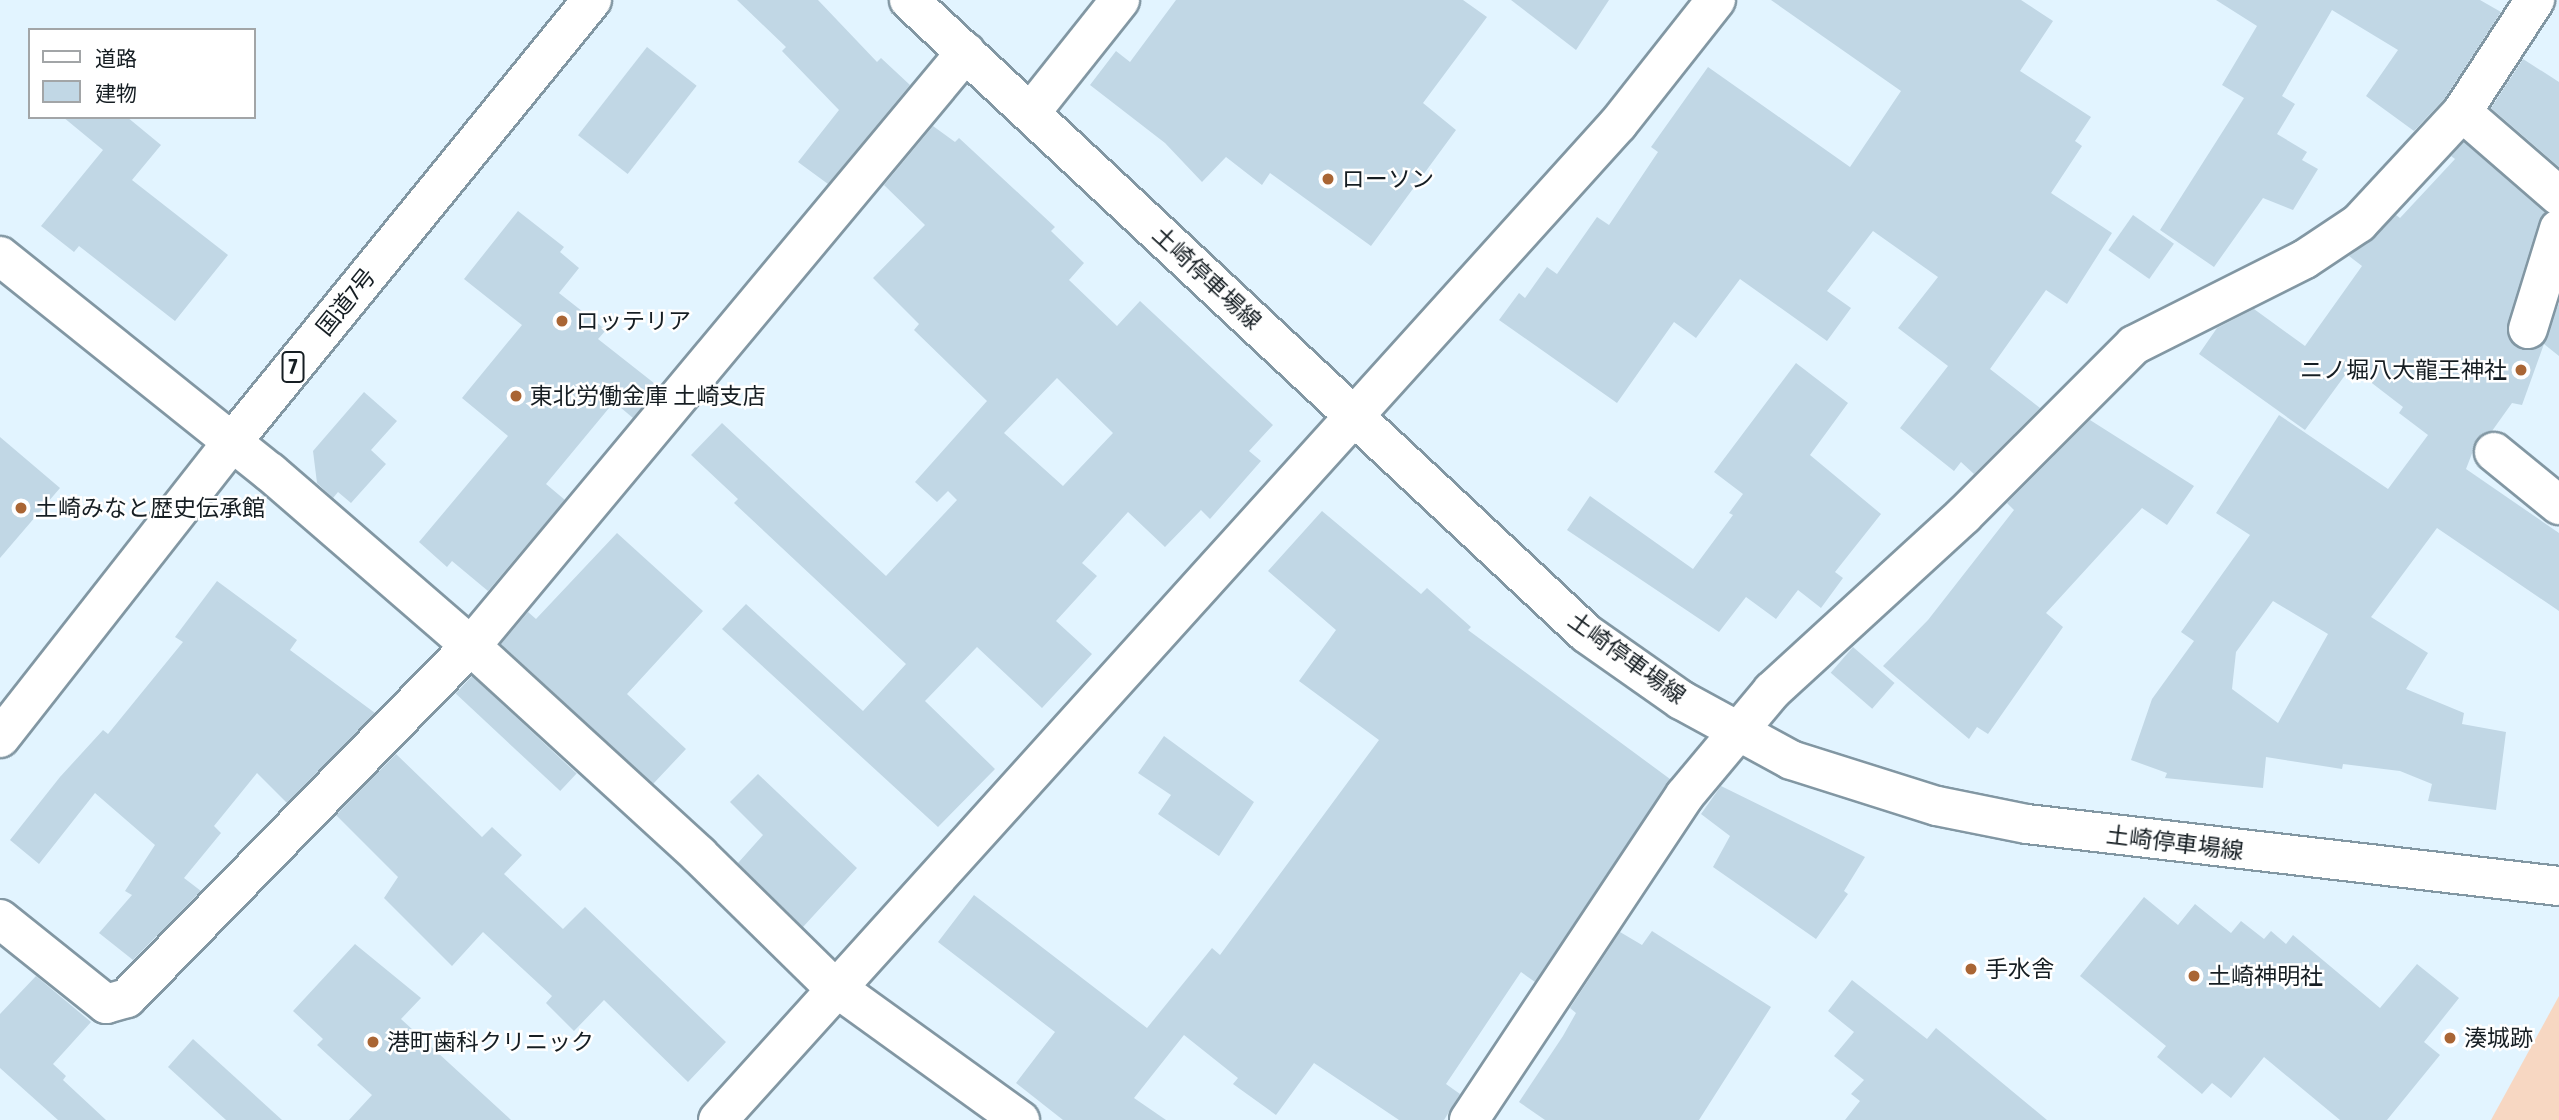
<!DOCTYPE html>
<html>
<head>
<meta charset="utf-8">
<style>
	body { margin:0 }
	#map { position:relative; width:2559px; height:1120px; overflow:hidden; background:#e2f4ff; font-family:"Fira Sans Condensed","Noto Sans JP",sans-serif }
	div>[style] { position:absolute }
	.green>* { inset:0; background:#f7d7c2 }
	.building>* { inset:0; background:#c1d7e5; transform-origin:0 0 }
	.roads { filter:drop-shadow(2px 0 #8297a3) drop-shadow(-2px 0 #8297a3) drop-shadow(0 2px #8297a3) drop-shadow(0 -2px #8297a3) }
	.minor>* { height:38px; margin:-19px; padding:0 19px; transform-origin:19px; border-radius:19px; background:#fff }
	.major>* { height:38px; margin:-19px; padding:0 19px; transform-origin:19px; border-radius:19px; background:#fff }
	.highway>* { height:38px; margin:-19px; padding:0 19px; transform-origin:19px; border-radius:19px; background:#fff }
	.dots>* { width:19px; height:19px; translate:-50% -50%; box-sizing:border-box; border:4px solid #fff; border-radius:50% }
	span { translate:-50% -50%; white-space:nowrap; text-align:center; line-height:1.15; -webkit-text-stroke:5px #fff; paint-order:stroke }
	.shield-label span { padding:2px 5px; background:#fff; border:2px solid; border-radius:5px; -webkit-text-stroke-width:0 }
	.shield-label { font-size:21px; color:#161e23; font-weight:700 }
	.poi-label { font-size:23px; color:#161e23 }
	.left { translate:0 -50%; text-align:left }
	.right { translate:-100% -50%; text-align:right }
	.street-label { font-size:23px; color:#161e23 }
	.legend { position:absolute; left:28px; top:28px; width:228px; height:91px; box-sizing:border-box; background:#fff; border:2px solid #a2a5a7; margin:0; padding:9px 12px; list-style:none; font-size:21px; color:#161e23 }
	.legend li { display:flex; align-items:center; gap:14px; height:35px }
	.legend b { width:35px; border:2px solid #a2a5a7 }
</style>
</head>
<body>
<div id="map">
	<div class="green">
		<div style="clip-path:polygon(2559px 996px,2559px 1120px,2491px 1120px)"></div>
	</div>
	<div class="building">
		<div style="clip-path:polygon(737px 0,818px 0,877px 62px,881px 58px,910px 85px,828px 184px,798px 162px,839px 110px,782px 51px,786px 47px)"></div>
		<div style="clip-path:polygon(1176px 0,1463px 0,1487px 17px,1423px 103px,1456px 130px,1371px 246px,1270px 173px,1262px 185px,1226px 157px,1202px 182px,1165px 143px,1090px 85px,1116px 51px,1130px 62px)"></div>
		<div style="clip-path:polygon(1511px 0,1609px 0,1576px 50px)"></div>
		<div style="clip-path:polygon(1771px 0,2021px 0,2053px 21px,2020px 71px,2091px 117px,2075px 141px,2082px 146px,2051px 193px,2112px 233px,2067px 304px,2046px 290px,1990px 369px,2040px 408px,1974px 474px,1961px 462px,1954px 471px,1900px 428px,1948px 366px,1898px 328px,1938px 277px,1873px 231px,1827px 291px,1851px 308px,1827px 341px,1740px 279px,1696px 338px,1674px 322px,1617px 403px,1499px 320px,1519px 293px,1525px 298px,1547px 267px,1557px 274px,1597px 217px,1609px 225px,1658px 152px,1651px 147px,1708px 67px,1850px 167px,1901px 91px)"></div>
		<div style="clip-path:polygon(2216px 0,2480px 0,2501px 12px,2445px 98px,2414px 131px,2366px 96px,2398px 50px,2332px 10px,2282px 96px,2295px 104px,2277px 134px,2307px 152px,2302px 160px,2318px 169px,2293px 210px,2263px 198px,2214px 267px,2160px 230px,2244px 98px,2222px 85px,2257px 26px)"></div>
		<div style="left:647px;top:47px;width:63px;height:112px;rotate:38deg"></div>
		<div style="clip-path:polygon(2523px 59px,2559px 82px,2559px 167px,2491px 108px)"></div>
		<div style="clip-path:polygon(63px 117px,127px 117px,161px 145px,132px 180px,228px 255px,175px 321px,79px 246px,74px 252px,41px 226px,103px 150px)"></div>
		<div style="clip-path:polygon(evenodd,933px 126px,955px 142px,959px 138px,1055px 227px,1051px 231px,1084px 263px,1069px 280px,1117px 326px,1140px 301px,1273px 425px,1249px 451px,1261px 461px,1210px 519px,1201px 510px,1165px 547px,1128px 512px,1082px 563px,1097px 576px,1056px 621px,1092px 654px,1042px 708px,977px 647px,925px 701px,995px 769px,938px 827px,722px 629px,746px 604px,863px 711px,906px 664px,734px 503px,738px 499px,691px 455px,722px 423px,886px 576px,957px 500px,948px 491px,937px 502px,915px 482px,987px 401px,914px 330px,919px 324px,873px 278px,925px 225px,884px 185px,933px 126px,1057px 378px,1113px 433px,1063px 486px,1004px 433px,1057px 378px)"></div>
		<div style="clip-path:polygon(evenodd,2464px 142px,2545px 213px,2507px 333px,2521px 350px,2542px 345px,2559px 303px,2559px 356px,2544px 344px,2522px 405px,2512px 403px,2492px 431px,2478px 438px,2466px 469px,2559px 533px,2559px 611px,2437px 528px,2371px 617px,2428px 653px,2406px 689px,2464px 713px,2462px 724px,2506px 732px,2496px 810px,2428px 801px,2432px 784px,2400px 771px,2343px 764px,2342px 769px,2266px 757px,2263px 788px,2165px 778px,2167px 773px,2131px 760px,2152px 699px,2194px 641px,2181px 632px,2250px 535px,2216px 513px,2279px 415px,2388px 489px,2428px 435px,2399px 413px,2403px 407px,2351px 367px,2305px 430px,2199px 354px,2217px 328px,2254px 309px,2305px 346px,2362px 266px,2349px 256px,2396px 215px,2400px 218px,2455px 159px,2451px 156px,2464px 142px,2273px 601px,2328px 634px,2278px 723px,2232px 689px,2236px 652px,2273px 601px)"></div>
		<div style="clip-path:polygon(518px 211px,564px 247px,560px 252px,579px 268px,559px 293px,606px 330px,598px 339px,659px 387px,633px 418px,614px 402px,546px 484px,565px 500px,488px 591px,452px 561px,447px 567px,419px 542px,508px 436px,462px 398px,522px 325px,464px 279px)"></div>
		<div style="left:2133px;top:215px;width:50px;height:43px;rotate:35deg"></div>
		<div style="clip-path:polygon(1796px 363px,1848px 403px,1810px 455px,1881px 514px,1835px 572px,1843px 578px,1821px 608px,1798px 590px,1776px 619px,1746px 597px,1719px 632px,1567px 530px,1590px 496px,1693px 569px,1733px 515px,1729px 513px,1743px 494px,1714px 472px)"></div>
		<div style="clip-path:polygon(364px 392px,397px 421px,371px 450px,386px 464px,351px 503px,338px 492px,333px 498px,317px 483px,313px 451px)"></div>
		<div style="clip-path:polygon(2090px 420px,2194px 486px,2167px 525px,2142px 508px,2046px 613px,2063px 627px,1988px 734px,1977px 727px,1969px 739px,1883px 666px,1928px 620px,2014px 510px,2007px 503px)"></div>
		<div style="clip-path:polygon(0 437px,60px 488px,0 558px)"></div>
		<div style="clip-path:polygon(1322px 511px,1421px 594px,1427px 588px,1471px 627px,1468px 630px,1670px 779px,1535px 982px,1521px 972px,1446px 1084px,1460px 1094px,1444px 1120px,1399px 1120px,1314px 1063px,1276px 1115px,1233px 1084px,1238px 1078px,1184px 1035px,1134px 1098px,1166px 1120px,1063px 1120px,1016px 1083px,1055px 1032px,938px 942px,974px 895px,1147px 1028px,1212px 948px,1220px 955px,1379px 740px,1299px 681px,1336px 630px,1268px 571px)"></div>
		<div style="clip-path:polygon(617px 533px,703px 611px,627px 694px,686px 749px,653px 784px,501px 644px,528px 612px,536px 619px)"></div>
		<div style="clip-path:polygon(217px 581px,297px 640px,290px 650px,375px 713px,287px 803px,257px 773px,214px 826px,221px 833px,184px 878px,201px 891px,133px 960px,99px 933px,132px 895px,125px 891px,155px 845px,95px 793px,39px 864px,10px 840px,60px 777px,103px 730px,108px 734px,183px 642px,175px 637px)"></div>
		<div style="left:1853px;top:647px;width:55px;height:34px;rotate:41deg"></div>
		<div style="left:472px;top:676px;width:143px;height:24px;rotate:43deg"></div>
		<div style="clip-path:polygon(1164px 736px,1254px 802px,1219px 856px,1158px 814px,1171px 795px,1138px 773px)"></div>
		<div style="clip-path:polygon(396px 754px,482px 837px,492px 827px,522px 855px,504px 874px,563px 929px,585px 907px,726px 1042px,688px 1082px,604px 1000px,574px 1031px,546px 1003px,552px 996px,483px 932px,452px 966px,384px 898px,398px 877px,336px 815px)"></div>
		<div style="clip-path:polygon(758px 774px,857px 868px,803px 927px,738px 863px,763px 835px,730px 802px)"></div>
		<div style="clip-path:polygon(1721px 786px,1865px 857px,1844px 891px,1848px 894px,1816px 939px,1713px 867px,1730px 836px,1701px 814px)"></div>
		<div style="clip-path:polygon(2144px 897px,2178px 925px,2195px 904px,2231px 933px,2241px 921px,2264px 939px,2271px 931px,2286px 944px,2293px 935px,2380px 1008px,2417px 964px,2459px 998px,2424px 1042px,2440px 1055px,2387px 1120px,2340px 1120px,2264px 1057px,2231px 1098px,2212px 1083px,2202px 1094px,2157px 1057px,2166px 1046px,2080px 976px)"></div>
		<div style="clip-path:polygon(1652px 931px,1771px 1007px,1699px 1120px,1545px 1120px,1519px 1102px,1563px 1036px,1576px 1013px,1570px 1008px,1620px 932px,1642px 945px)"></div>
		<div style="clip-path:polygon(355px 944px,421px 998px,401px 1019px,511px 1120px,349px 1120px,372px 1095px,317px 1045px,323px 1039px,293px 1011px)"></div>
		<div style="clip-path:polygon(36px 976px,91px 1022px,53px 1064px,66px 1076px,63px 1080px,106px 1120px,58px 1120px,0 1068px,0 1014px)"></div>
		<div style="clip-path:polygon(1852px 980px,1927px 1039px,1936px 1028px,2047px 1120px,1845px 1120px,1860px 1101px,1851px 1094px,1864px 1080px,1834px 1056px,1854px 1032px,1828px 1011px)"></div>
		<div style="clip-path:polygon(193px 1039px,282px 1120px,226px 1120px,168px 1067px)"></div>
	</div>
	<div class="roads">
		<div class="minor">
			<div style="left:1031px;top:112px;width:143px;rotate:-51.5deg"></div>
			<div style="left:2462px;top:112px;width:128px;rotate:40.9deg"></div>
			<div style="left:0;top:256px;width:346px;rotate:38.7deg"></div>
			<div style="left:270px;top:472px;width:266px;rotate:40.9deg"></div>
			<div style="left:471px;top:646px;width:309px;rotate:42.5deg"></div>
			<div style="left:699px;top:855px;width:180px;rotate:44.5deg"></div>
			<div style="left:827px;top:981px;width:238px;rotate:35.8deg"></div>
			<div style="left:2528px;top:329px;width:105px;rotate:-72.8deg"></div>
			<div style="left:2494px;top:452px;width:84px;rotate:39.2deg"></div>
			<div style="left:0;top:919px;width:136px;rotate:38.7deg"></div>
			<div style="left:106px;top:1004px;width:22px;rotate:-16deg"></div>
			<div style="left:127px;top:998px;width:492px;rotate:-45.7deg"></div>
			<div style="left:471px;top:646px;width:773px;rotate:-50.19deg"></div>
			<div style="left:718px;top:1120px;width:1342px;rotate:-47.9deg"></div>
			<div style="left:1618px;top:124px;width:158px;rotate:-51.7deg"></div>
			<div style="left:1469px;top:1120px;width:390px;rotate:-56.4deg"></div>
			<div style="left:1685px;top:795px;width:136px;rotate:-50.1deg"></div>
			<div style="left:1772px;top:691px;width:260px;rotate:-42.5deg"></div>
			<div style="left:1964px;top:515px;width:240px;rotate:-45deg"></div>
			<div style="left:2134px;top:345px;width:191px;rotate:-26.7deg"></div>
			<div style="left:2305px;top:259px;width:65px;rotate:-33.7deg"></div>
			<div style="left:2359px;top:223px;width:151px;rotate:-47.1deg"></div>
			<div style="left:2462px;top:112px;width:134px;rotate:-56.9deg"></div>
		</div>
		<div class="major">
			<div style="left:909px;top:0;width:928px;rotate:43.08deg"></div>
			<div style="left:1587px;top:634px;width:115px;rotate:35.1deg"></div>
			<div style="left:1681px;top:700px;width:125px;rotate:28.6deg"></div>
			<div style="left:1791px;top:760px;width:153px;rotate:17.5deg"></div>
			<div style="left:1937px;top:806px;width:92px;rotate:11.3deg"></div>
			<div style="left:2027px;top:824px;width:536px;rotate:6.65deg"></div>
		</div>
		<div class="highway">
			<div style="left:0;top:738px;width:376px;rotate:-51.9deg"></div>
			<div style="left:232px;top:442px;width:570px;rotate:-50.84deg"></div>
		</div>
	</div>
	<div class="dots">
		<div style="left:1328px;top:179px;background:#a96534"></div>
		<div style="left:562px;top:321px;background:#a96534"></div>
		<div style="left:2521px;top:370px;background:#a96534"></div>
		<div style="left:516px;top:396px;background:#a96534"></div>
		<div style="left:21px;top:508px;background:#a96534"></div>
		<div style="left:1971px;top:969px;background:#a96534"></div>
		<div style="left:2194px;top:976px;background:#a96534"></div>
		<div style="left:2450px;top:1038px;background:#a96534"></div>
		<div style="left:373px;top:1042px;background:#a96534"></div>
	</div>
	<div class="shield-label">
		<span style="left:293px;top:367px">7</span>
	</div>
	<div class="poi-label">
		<span class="left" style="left:1342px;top:179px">ローソン</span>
		<span class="left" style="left:576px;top:321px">ロッテリア</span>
		<span class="right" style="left:2507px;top:370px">ニノ堀八大龍王神社</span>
		<span class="left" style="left:530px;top:396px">東北労働金庫 土崎支店</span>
		<span class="left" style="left:35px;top:508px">土崎みなと歴史伝承館</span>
		<span class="left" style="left:1985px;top:969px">手水舎</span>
		<span class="left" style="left:2208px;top:976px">土崎神明社</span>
		<span class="left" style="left:2464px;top:1038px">湊城跡</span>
		<span class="left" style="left:387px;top:1042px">港町歯科クリニック</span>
	</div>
	<div class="street-label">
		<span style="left:1207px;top:278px;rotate:43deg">土崎停車場線</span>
		<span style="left:346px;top:302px;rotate:-51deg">国道7号</span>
		<span style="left:1627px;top:658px;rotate:36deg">土崎停車場線</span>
		<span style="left:2175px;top:843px;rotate:7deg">土崎停車場線</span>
	</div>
	<ul class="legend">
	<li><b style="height:9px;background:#fff"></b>道路</li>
	<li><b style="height:19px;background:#c1d7e5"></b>建物</li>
	</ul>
</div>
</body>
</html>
